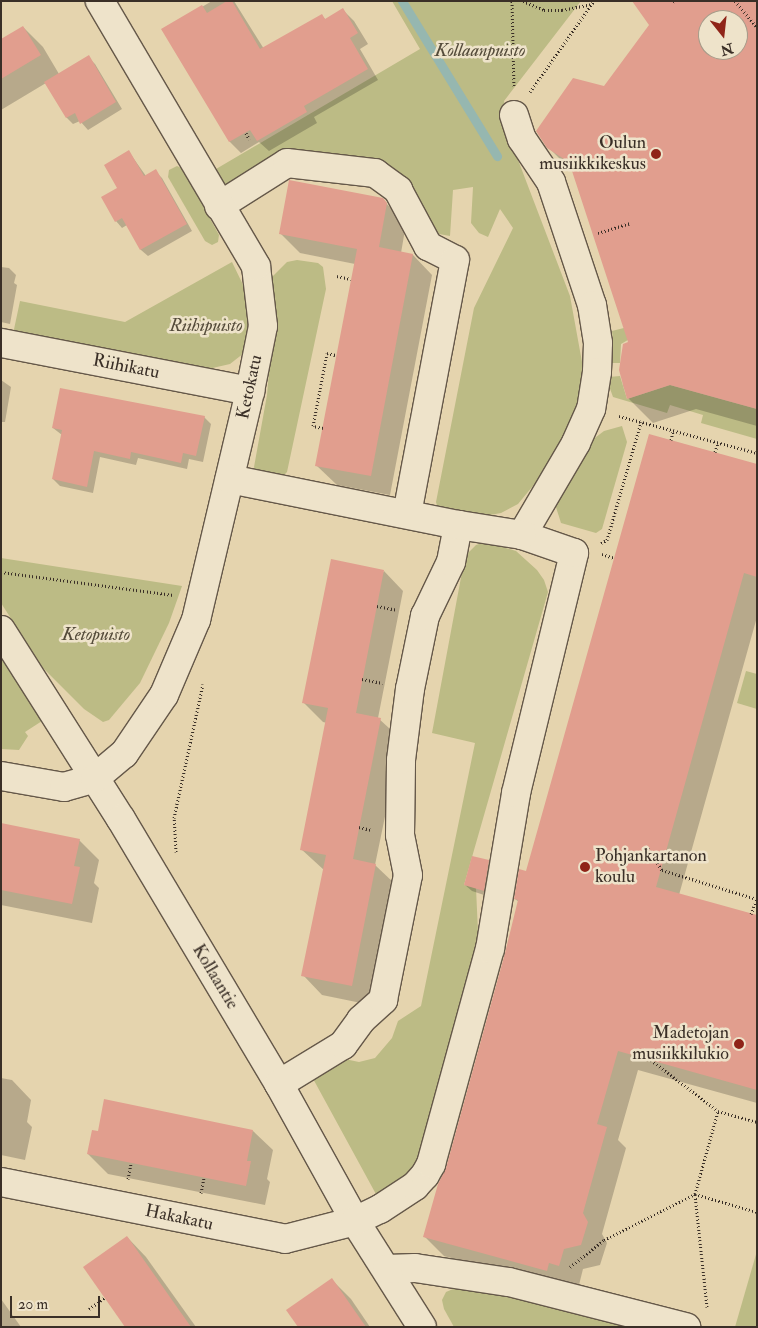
<!DOCTYPE html>
<html>
<head>
<meta charset="utf-8">
<style>
	body { margin:0 }
	#map { position:relative; width:758px; height:1328px; overflow:hidden; background:#e5d4ae; font-family:"IM FELL Double Pica",serif }
	div>[style] { position:absolute }
	.green>* { inset:0; background:#bcbb85 }
	.shadow>* { inset:0; background:#0003 }
	.stream>* { height:9px; margin:-4.5px; padding:0 4.5px; transform-origin:4.5px; border-radius:4.5px; background:#96b7b0 }
	.building>* { inset:0; background:#e19e8e }
	.path>* { height:3px; margin-top:-1.5px; transform-origin:0; background:repeating-linear-gradient(90deg,#3a2f27 0 1px,transparent 0 3.5px) }
	.roads { filter:drop-shadow(1px 0 #655849) drop-shadow(-1px 0 #655849) drop-shadow(0 1px #655849) drop-shadow(0 -1px #655849) }
	.minor>* { height:28px; margin:-14px; padding:0 14px; transform-origin:14px; border-radius:14px; background:#eee3ca }
	.dots>* { width:14px; height:14px; translate:-50% -50%; box-sizing:border-box; border:2px solid #eee3ca; border-radius:50% }
	span { translate:-50% -50%; white-space:nowrap; text-align:center; line-height:1.15; -webkit-text-stroke:5px #eee3ca; paint-order:stroke }
	.park-label { font-size:18px; color:#544b3a; font-style:italic }
	.poi-label { font-size:18px; color:#3a2f27 }
	.right { translate:-100% -50%; text-align:right }
	.left { translate:0 -50%; text-align:left }
	.street-label { font-size:18px; color:#3a2f27 }
	.frame { position:absolute; inset:0; border:2px solid #3a2f27; pointer-events:none }
	.north { position:absolute; left:698px; top:10px; width:50px; height:50px; box-sizing:border-box; background:#eee3ca; border:1px solid #a69b89; border-radius:50%; rotate:164deg; font-size:14px; font-weight:700; line-height:20px; text-align:center; color:#3a2f27 }
	.north::after { content:''; display:block; margin:auto; width:18px; height:22px; background:#8f2418; clip-path:polygon(50% 0,100% 100%,50% 72%,0 100%) }
	.scale { position:absolute; left:10px; top:1296px; width:90px; height:22px; box-sizing:border-box; border:2px solid #3a2f27; border-top:0; padding-left:6px; font-size:15px; line-height:18px; white-space:nowrap; color:#3a2f27; -webkit-text-stroke:4px #eee3ca; paint-order:stroke }
</style>
</head>
<body>
<div id="map">
	<div class="green">
		<div style="clip-path:polygon(392px 1px,581px 1px,504px 101px,515px 152px,570px 296px,584px 373px,582px 399px,551px 464px,518px 504px,501px 513px,479px 517px,438px 509px,436px 502px,474px 308px,513px 228px,500px 209px,488px 237px,479px 233px,471px 223px,473px 187px,453px 190px,450px 236px,439px 234px,425px 226px,347px 161px,230px 187px,224px 183px,216px 169px,420px 49px)"></div>
		<div style="clip-path:polygon(177px 166px,183px 169px,219px 235px,218px 242px,212px 245px,205px 241px,168px 177px,169px 170px)"></div>
		<div style="clip-path:polygon(297px 260px,318px 263px,323px 267px,326px 289px,287px 472px,282px 477px,256px 472px,254px 467px,267px 395px,273px 326px,269px 280px,287px 262px)"></div>
		<div style="clip-path:polygon(232px 262px,246px 291px,249px 335px,244px 353px,230px 364px,208px 369px,13px 334px,20px 301px,125px 322px)"></div>
		<div style="clip-path:polygon(667px 317px,621px 344px,620px 363px,610px 363px,609px 349px,613px 341px,612px 331px)"></div>
		<div style="clip-path:polygon(620px 376px,627px 399px,670px 385px,757px 409px,757px 439px,701px 423px,703px 415px,670px 405px,667px 413px,613px 397px,608px 383px,609px 377px)"></div>
		<div style="clip-path:polygon(622px 426px,627px 442px,602px 529px,596px 533px,561px 523px,555px 504px,587px 444px,604px 431px)"></div>
		<div style="clip-path:polygon(486px 542px,516px 551px,537px 570px,544px 580px,548px 592px,464px 885px,476px 888px,479px 954px,416px 1168px,403px 1182px,377px 1196px,311px 1075px,340px 1058px,359px 1062px,375px 1058px,392px 1038px,398px 1021px,421px 1006px,475px 743px,432px 733px,465px 556px,476px 545px)"></div>
		<div style="clip-path:polygon(1px 558px,182px 586px,169px 623px,140px 683px,109px 720px,103px 722px,84px 709px,43px 668px,1px 603px)"></div>
		<div style="clip-path:polygon(1px 656px,42px 721px,25px 732px,28px 736px,19px 750px,1px 749px)"></div>
		<div style="clip-path:polygon(746px 671px,757px 674px,757px 709px,737px 703px)"></div>
		<div style="clip-path:polygon(757px 1251px,757px 1327px,735px 1327px)"></div>
		<div style="clip-path:polygon(460px 1286px,479px 1286px,652px 1327px,454px 1327px,444px 1309px,442px 1300px,446px 1292px)"></div>
	</div>
	<div class="shadow">
		<div style="clip-path:polygon(212px 1px,234px 1px,264px 49px,322px 16px,326px 20px,343px 10px,354px 21px,368px 44px,360px 49px,378px 80px,314px 117px,317px 123px,269px 151px,259px 142px,241px 153px,230px 142px,163px 30px)"></div>
		<div style="clip-path:polygon(evenodd,757px 1px,757px 426px,696px 409px,653px 423px,628px 398px,623px 385px,621px 359px,630px 343px,574px 173px,548px 147px,604px 87px,651px 25px,757px 1px,708px 20px,738px 20px,738px 50px,708px 50px,708px 20px)"></div>
		<div style="clip-path:polygon(23px 27px,43px 47px,59px 74px,88px 57px,95px 64px,122px 109px,88px 130px,80px 121px,73px 124px,67px 118px,46px 83px,1px 110px,1px 40px)"></div>
		<div style="clip-path:polygon(129px 152px,146px 176px,155px 171px,162px 178px,192px 231px,148px 256px,141px 250px,127px 225px,122px 228px,116px 221px,119px 188px)"></div>
		<div style="clip-path:polygon(382px 199px,406px 224px,401px 253px,413px 255px,432px 275px,390px 495px,337px 485px,317px 466px,355px 264px,300px 253px,280px 233px)"></div>
		<div style="clip-path:polygon(1px 267px,9px 268px,16px 275px,14px 283px,17px 285px,10px 324px,1px 322px)"></div>
		<div style="clip-path:polygon(1px 380px,11px 387px,5px 422px,1px 422px)"></div>
		<div style="clip-path:polygon(204px 417px,211px 424px,203px 462px,189px 459px,187px 469px,138px 458px,136px 465px,100px 457px,93px 493px,60px 486px,53px 479px,62px 435px,53px 428px)"></div>
		<div style="clip-path:polygon(757px 465px,757px 617px,679px 895px,757px 917px,757px 1103px,638px 1070px,618px 1140px,626px 1148px,602px 1234px,607px 1243px,600px 1265px,583px 1269px,579px 1285px,569px 1282px,566px 1290px,444px 1256px,424px 1236px,447px 1169px,506px 953px,519px 902px,515px 899px,527px 872px)"></div>
		<div style="clip-path:polygon(384px 571px,403px 591px,378px 718px,401px 739px,375px 865px,395px 884px,371px 1005px,322px 995px,303px 975px,324px 870px,301px 849px,327px 723px,323px 722px,303px 702px)"></div>
		<div style="clip-path:polygon(1px 824px,79px 840px,99px 860px,94px 883px,99px 888px,92px 923px,1px 905px)"></div>
		<div style="clip-path:polygon(488px 861px,495px 868px,490px 897px,472px 891px,465px 885px)"></div>
		<div style="clip-path:polygon(1px 1078px,12px 1080px,31px 1100px,27px 1122px,32px 1127px,25px 1160px,1px 1155px)"></div>
		<div style="clip-path:polygon(253px 1131px,273px 1150px,267px 1179px,270px 1182px,265px 1205px,108px 1174px,88px 1154px)"></div>
		<div style="clip-path:polygon(127px 1237px,146px 1257px,196px 1327px,126px 1327px)"></div>
		<div style="clip-path:polygon(332px 1280px,351px 1299px,370px 1327px,299px 1327px)"></div>
		<div style="clip-path:polygon(1px 1299px,21px 1327px,1px 1327px)"></div>
	</div>
	<div class="stream">
		<div style="left:402px;top:1px;width:182px;rotate:58.5deg"></div>
	</div>
	<div class="building">
		<div style="clip-path:polygon(227px 1px,232px 1px,260px 49px,322px 14px,325px 19px,343px 8px,358px 33px,350px 38px,368px 69px,304px 106px,307px 112px,257px 141px,250px 130px,229px 142px,161px 29px,202px 5px,207px 13px)"></div>
		<div style="clip-path:polygon(evenodd,632px 1px,757px 1px,757px 409px,670px 385px,627px 399px,619px 370px,623px 344px,628px 342px,572px 171px,564px 159px,547px 148px,536px 131px,573px 78px,604px 86px,649px 25px,632px 1px,708px 20px,738px 20px,738px 50px,708px 50px,708px 20px)"></div>
		<div style="clip-path:polygon(23px 26px,41px 55px,1px 79px,1px 39px)"></div>
		<div style="clip-path:polygon(89px 55px,116px 102px,80px 124px,75px 113px,66px 118px,44px 82px)"></div>
		<div style="clip-path:polygon(129px 150px,144px 176px,156px 169px,187px 224px,140px 250px,122px 218px,115px 222px,101px 197px,117px 188px,104px 165px)"></div>
		<div style="clip-path:polygon(289px 180px,383px 198px,387px 203px,379px 247px,413px 254px,371px 476px,315px 466px,357px 249px,279px 234px)"></div>
		<div style="clip-path:polygon(60px 388px,205px 416px,196px 456px,183px 453px,181px 463px,131px 452px,130px 459px,94px 451px,87px 487px,52px 479px,62px 430px,52px 428px)"></div>
		<div style="clip-path:polygon(649px 434px,757px 464px,757px 577px,744px 573px,656px 887px,757px 915px,757px 1090px,618px 1051px,597px 1124px,607px 1127px,583px 1213px,588px 1222px,581px 1245px,564px 1249px,559px 1266px,549px 1263px,547px 1271px,423px 1237px,438px 1184px,446px 1168px,505px 953px,518px 900px,514px 899px,519px 869px,526px 871px)"></div>
		<div style="clip-path:polygon(331px 559px,384px 570px,356px 713px,381px 718px,353px 859px,376px 864px,352px 986px,301px 976px,326px 855px,300px 850px,328px 708px,302px 703px)"></div>
		<div style="clip-path:polygon(1px 823px,80px 839px,74px 866px,80px 867px,72px 904px,1px 890px)"></div>
		<div style="clip-path:polygon(472px 856px,489px 860px,484px 891px,464px 885px)"></div>
		<div style="clip-path:polygon(104px 1099px,253px 1130px,247px 1161px,251px 1161px,246px 1186px,87px 1154px,92px 1130px,98px 1131px)"></div>
		<div style="clip-path:polygon(127px 1236px,191px 1327px,125px 1327px,83px 1267px)"></div>
		<div style="clip-path:polygon(332px 1278px,366px 1327px,298px 1327px,286px 1310px)"></div>
	</div>
	<div class="path">
		<div style="left:512px;top:1px;width:85px;rotate:88.7deg"></div>
		<div style="left:523px;top:1px;width:23px;rotate:23deg"></div>
		<div style="left:544px;top:10px;width:18px"></div>
		<div style="left:562px;top:10px;width:31px;rotate:-11deg"></div>
		<div style="left:735px;top:1px;width:34px;rotate:50deg"></div>
		<div style="left:673px;top:2px;width:1px;rotate:-45deg"></div>
		<div style="left:530px;top:92px;width:111px;rotate:-54.9deg"></div>
		<div style="left:246px;top:133px;width:7px;rotate:63deg"></div>
		<div style="left:598px;top:233px;width:34px;rotate:-17deg"></div>
		<div style="left:337px;top:276px;width:14px;rotate:12deg"></div>
		<div style="left:619px;top:416px;width:143px;rotate:15deg"></div>
		<div style="left:323px;top:428px;width:10px;rotate:-169deg"></div>
		<div style="left:313px;top:426px;width:74px;rotate:-79.1deg"></div>
		<div style="left:327px;top:353px;width:9px;rotate:13deg"></div>
		<div style="left:671px;top:440px;width:9px;rotate:-77deg"></div>
		<div style="left:715px;top:452px;width:9px;rotate:-72deg"></div>
		<div style="left:601px;top:543px;width:7px;rotate:-27deg"></div>
		<div style="left:607px;top:540px;width:123px;rotate:-73.9deg"></div>
		<div style="left:602px;top:554px;width:13px;rotate:18deg"></div>
		<div style="left:1px;top:572px;width:174px;rotate:7.6deg"></div>
		<div style="left:377px;top:606px;width:20px;rotate:11deg"></div>
		<div style="left:362px;top:679px;width:21px;rotate:11deg"></div>
		<div style="left:359px;top:827px;width:13px;rotate:13deg"></div>
		<div style="left:648px;top:848px;width:26px;rotate:58deg"></div>
		<div style="left:662px;top:870px;width:99px;rotate:17deg"></div>
		<div style="left:176px;top:852px;width:34px;rotate:-93deg"></div>
		<div style="left:174px;top:818px;width:137px;rotate:-77.8deg"></div>
		<div style="left:751px;top:914px;width:16px;rotate:-68deg"></div>
		<div style="left:651px;top:1060px;width:84px;rotate:37.3deg"></div>
		<div style="left:128px;top:1179px;width:15px;rotate:-79deg"></div>
		<div style="left:201px;top:1193px;width:15px;rotate:-79deg"></div>
		<div style="left:570px;top:1267px;width:43px;rotate:-38.5deg"></div>
		<div style="left:604px;top:1240px;width:102px;rotate:-26.8deg"></div>
		<div style="left:695px;top:1194px;width:65px;rotate:16.2deg"></div>
		<div style="left:707px;top:1307px;width:114px;rotate:-96.1deg"></div>
		<div style="left:695px;top:1194px;width:86px;rotate:-74.5deg"></div>
		<div style="left:718px;top:1111px;width:41px;rotate:15.8deg"></div>
		<div style="left:89px;top:1309px;width:19px;rotate:-36deg"></div>
	</div>
	<div class="roads">
		<div class="minor">
			<div style="left:514px;top:115px;width:25px;rotate:72deg"></div>
			<div style="left:522px;top:139px;width:52px;rotate:56deg"></div>
			<div style="left:551px;top:182px;width:130px;rotate:71.6deg"></div>
			<div style="left:592px;top:305px;width:38px;rotate:81deg"></div>
			<div style="left:598px;top:343px;width:29px;rotate:92deg"></div>
			<div style="left:597px;top:372px;width:37px;rotate:99deg"></div>
			<div style="left:591px;top:409px;width:37px;rotate:114deg"></div>
			<div style="left:576px;top:443px;width:107px;rotate:120.4deg"></div>
			<div style="left:219px;top:206px;width:80px;rotate:-32.3deg"></div>
			<div style="left:287px;top:163px;width:89px;rotate:6.5deg"></div>
			<div style="left:375px;top:173px;width:29px;rotate:36deg"></div>
			<div style="left:398px;top:190px;width:64px;rotate:61.8deg"></div>
			<div style="left:428px;top:246px;width:30px;rotate:27deg"></div>
			<div style="left:455px;top:260px;width:258px;rotate:100.7deg"></div>
			<div style="left:1px;top:343px;width:254px;rotate:10.9deg"></div>
			<div style="left:1px;top:630px;width:224px;rotate:57.6deg"></div>
			<div style="left:121px;top:819px;width:309px;rotate:59.2deg"></div>
			<div style="left:279px;top:1084px;width:157px;rotate:61deg"></div>
			<div style="left:355px;top:1221px;width:125px;rotate:57.7deg"></div>
			<div style="left:1px;top:776px;width:64px;rotate:9.9deg"></div>
			<div style="left:64px;top:787px;width:32px;rotate:-16deg"></div>
			<div style="left:95px;top:778px;width:38px;rotate:-40deg"></div>
			<div style="left:124px;top:754px;width:71px;rotate:-55.9deg"></div>
			<div style="left:164px;top:695px;width:82px;rotate:-66.9deg"></div>
			<div style="left:196px;top:620px;width:235px;rotate:-76.7deg"></div>
			<div style="left:250px;top:391px;width:66px;rotate:-78.7deg"></div>
			<div style="left:263px;top:326px;width:60px;rotate:-96.7deg"></div>
			<div style="left:256px;top:266px;width:308px;rotate:-120.5deg"></div>
			<div style="left:279px;top:1084px;width:75px;rotate:-31.4deg"></div>
			<div style="left:343px;top:1045px;width:31px;rotate:-54deg"></div>
			<div style="left:361px;top:1020px;width:30px;rotate:-42deg"></div>
			<div style="left:383px;top:1000px;width:127px;rotate:-78.7deg"></div>
			<div style="left:408px;top:875px;width:41px;rotate:-101.3deg"></div>
			<div style="left:400px;top:835px;width:75px;rotate:-89.2deg"></div>
			<div style="left:401px;top:760px;width:72px;rotate:-82.8deg"></div>
			<div style="left:410px;top:689px;width:75px;rotate:-78.4deg"></div>
			<div style="left:425px;top:616px;width:60px;rotate:-64.3deg"></div>
			<div style="left:451px;top:562px;width:38px;rotate:-79deg"></div>
			<div style="left:1px;top:1182px;width:290px;rotate:11.3deg"></div>
			<div style="left:285px;top:1239px;width:72px;rotate:-14.4deg"></div>
			<div style="left:355px;top:1221px;width:28px;rotate:-26deg"></div>
			<div style="left:380px;top:1209px;width:42px;rotate:-33.3deg"></div>
			<div style="left:415px;top:1186px;width:15px;rotate:-48deg"></div>
			<div style="left:425px;top:1175px;width:13px;rotate:-61deg"></div>
			<div style="left:431px;top:1164px;width:223px;rotate:-74.7deg"></div>
			<div style="left:490px;top:949px;width:158px;rotate:-80.5deg"></div>
			<div style="left:516px;top:793px;width:247px;rotate:-76.4deg"></div>
			<div style="left:574px;top:553px;width:55px;rotate:-160.9deg"></div>
			<div style="left:522px;top:535px;width:65px;rotate:-171.1deg"></div>
			<div style="left:458px;top:525px;width:233px;rotate:-168.6deg"></div>
			<div style="left:387px;top:1269px;width:28px;rotate:-2deg"></div>
			<div style="left:415px;top:1268px;width:95px;rotate:8.5deg"></div>
			<div style="left:509px;top:1282px;width:183px;rotate:14.3deg"></div>
		</div>
	</div>
	<div class="dots">
		<div style="left:656px;top:154px;background:#8f2418"></div>
		<div style="left:585px;top:867px;background:#8f2418"></div>
		<div style="left:739px;top:1044px;background:#8f2418"></div>
	</div>
	<div class="park-label">
		<span style="left:480px;top:51px">Kollaanpuisto</span>
		<span style="left:206px;top:326px">Riihipuisto</span>
		<span style="left:96px;top:635px">Ketopuisto</span>
	</div>
	<div class="poi-label">
		<span class="right" style="left:646px;top:154px">Oulun<br>musiikkikeskus</span>
		<span class="left" style="left:595px;top:867px">Pohjankartanon<br>koulu</span>
		<span class="right" style="left:729px;top:1044px">Madetojan<br>musiikkilukio</span>
	</div>
	<div class="street-label">
		<span style="left:126px;top:367px;rotate:11deg">Riihikatu</span>
		<span style="left:250px;top:387px;rotate:-78deg">Ketokatu</span>
		<span style="left:215px;top:977px;rotate:59deg">Kollaantie</span>
		<span style="left:179px;top:1218px;rotate:12deg">Hakakatu</span>
	</div>
	<div class="frame"></div>
	<div class="north">N</div>
	<div class="scale">20 m</div>
</div>
</body>
</html>
